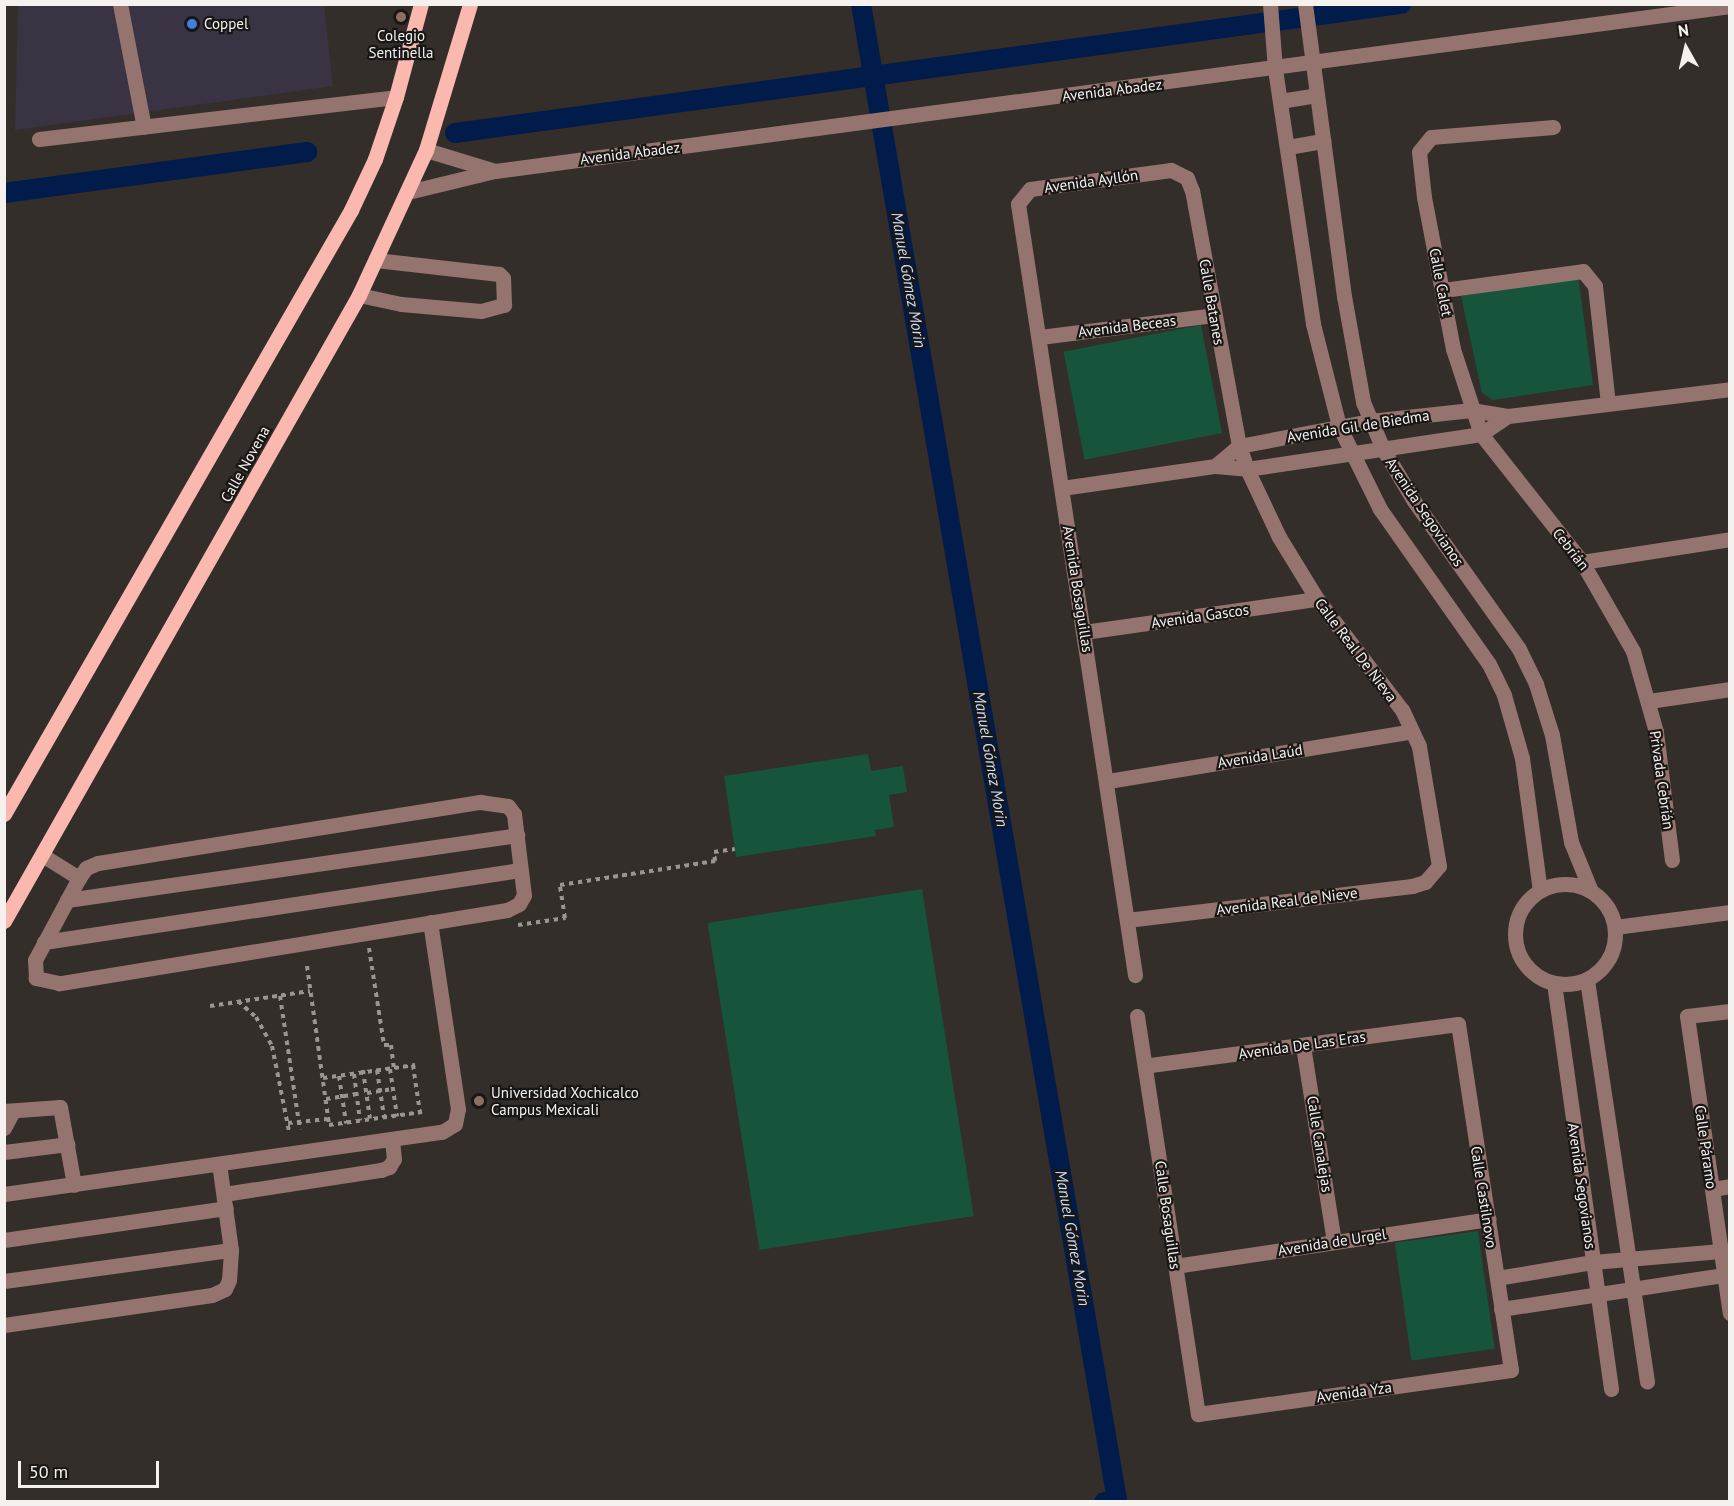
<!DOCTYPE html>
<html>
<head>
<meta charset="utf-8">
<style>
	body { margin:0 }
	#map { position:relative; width:1734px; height:1506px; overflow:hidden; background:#342e2a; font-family:"PT Sans",sans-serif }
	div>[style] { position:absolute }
	.commercial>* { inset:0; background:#393344 }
	.green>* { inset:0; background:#16553c; transform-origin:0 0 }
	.canal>* { height:20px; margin:-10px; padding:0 10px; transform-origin:10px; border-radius:10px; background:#011b4a }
	.path>* { height:4px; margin-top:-2px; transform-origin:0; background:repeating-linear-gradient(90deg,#9a9591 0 4.5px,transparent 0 9px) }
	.minor>* { height:15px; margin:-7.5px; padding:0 7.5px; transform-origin:7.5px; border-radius:7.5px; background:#95746f }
	.minor>.ring { margin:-7.5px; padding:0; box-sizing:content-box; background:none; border:15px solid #95746f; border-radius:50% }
	.major>* { height:15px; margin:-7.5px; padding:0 7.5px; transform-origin:7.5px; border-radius:7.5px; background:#fbb8ae }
	.dots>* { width:16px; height:16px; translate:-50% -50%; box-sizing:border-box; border:3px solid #191715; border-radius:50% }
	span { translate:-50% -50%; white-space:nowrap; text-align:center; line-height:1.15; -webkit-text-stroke:4.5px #191715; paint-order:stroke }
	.poi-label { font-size:15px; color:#f5f1ee }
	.left { translate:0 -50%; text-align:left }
	.street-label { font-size:15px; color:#f5f1ee }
	.water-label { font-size:16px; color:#c9ddfd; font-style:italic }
	.frame { position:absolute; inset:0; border:6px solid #f5f1ee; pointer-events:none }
	.north { position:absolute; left:1656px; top:18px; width:60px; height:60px; -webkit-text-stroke:4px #191715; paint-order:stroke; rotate:352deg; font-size:16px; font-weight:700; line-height:24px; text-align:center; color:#f5f1ee }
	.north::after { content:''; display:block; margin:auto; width:21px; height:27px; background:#f5f1ee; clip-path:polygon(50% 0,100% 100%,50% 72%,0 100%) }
	.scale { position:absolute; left:18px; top:1461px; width:141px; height:27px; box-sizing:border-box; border:3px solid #f5f1ee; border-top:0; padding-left:8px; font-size:18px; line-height:21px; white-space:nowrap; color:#f5f1ee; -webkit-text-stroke:4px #191715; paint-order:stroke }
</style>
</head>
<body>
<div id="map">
	<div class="commercial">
		<div style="clip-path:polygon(18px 5px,324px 5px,333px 86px,15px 130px)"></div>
	</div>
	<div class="green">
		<div style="clip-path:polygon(1578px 276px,1593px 385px,1493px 400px,1482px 393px,1461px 296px)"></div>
		<div style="left:1201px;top:325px;width:110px;height:140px;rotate:79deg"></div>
		<div style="clip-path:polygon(868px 754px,871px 771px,903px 766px,907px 792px,889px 795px,894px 827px,875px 830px,876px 836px,736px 857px,724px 776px)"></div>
		<div style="left:922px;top:889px;width:331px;height:217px;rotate:81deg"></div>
		<div style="left:1478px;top:1231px;width:119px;height:84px;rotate:82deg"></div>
	</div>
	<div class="canal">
		<div style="left:861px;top:4px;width:1518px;rotate:80.29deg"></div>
		<div style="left:1117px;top:1500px;width:13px;rotate:171deg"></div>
		<div style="left:455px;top:133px;width:955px;rotate:-7.77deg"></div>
		<div style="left:4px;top:193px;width:306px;rotate:-7.7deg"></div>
	</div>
	<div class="path">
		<div style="left:518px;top:925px;width:48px;rotate:-8.5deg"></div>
		<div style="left:565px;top:918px;width:33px;rotate:-99deg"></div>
		<div style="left:560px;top:885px;width:157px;rotate:-8.8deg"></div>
		<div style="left:715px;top:861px;width:9px;rotate:-96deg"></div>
		<div style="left:714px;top:852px;width:21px;rotate:-8deg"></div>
		<div style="left:369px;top:948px;width:98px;rotate:81.2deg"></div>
		<div style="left:384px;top:1045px;width:7px"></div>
		<div style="left:391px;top:1045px;width:23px;rotate:83deg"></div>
		<div style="left:307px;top:966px;width:161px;rotate:82.1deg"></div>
		<div style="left:329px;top:1125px;width:94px;rotate:-8deg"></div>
		<div style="left:280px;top:996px;width:135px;rotate:81.5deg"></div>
		<div style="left:238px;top:1001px;width:24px;rotate:42deg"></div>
		<div style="left:256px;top:1017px;width:33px;rotate:61deg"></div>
		<div style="left:272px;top:1046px;width:87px;rotate:78.7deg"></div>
		<div style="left:210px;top:1006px;width:101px;rotate:-8.5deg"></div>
		<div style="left:413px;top:1065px;width:49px;rotate:81.7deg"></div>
		<div style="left:390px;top:1069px;width:48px;rotate:81.5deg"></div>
		<div style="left:363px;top:1070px;width:49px;rotate:81.9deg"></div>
		<div style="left:377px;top:1070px;width:48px;rotate:81.5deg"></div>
		<div style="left:354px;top:1074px;width:47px;rotate:82.7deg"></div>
		<div style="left:339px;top:1076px;width:48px;rotate:81.5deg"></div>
		<div style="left:323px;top:1078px;width:93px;rotate:-8deg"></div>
		<div style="left:367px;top:1093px;width:26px;rotate:-9deg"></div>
		<div style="left:326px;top:1099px;width:30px;rotate:-9deg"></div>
		<div style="left:288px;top:1123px;width:40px;rotate:-5.7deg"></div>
	</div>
	<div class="minor">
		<div style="left:120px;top:4px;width:125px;rotate:79deg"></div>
		<div style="left:1270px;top:4px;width:65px;rotate:85.6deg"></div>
		<div style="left:1275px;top:69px;width:258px;rotate:81.5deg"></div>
		<div style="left:1313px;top:324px;width:105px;rotate:75.7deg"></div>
		<div style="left:1339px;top:426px;width:93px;rotate:63.7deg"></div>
		<div style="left:1380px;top:509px;width:189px;rotate:54.9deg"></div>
		<div style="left:1489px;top:664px;width:34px;rotate:64deg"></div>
		<div style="left:1504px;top:695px;width:66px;rotate:74.1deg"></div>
		<div style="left:1522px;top:758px;width:134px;rotate:82.3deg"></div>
		<div style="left:1305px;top:4px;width:295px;rotate:82.4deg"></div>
		<div style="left:1344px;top:296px;width:108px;rotate:79.8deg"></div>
		<div style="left:1363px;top:402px;width:51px;rotate:66.9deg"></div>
		<div style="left:1383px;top:449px;width:61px;rotate:59.2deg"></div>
		<div style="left:1414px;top:501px;width:181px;rotate:54.6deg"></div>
		<div style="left:1519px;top:649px;width:39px;rotate:64deg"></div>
		<div style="left:1536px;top:684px;width:53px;rotate:72.6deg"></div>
		<div style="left:1552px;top:735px;width:109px;rotate:79.9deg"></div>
		<div style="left:1571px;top:842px;width:53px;rotate:67.8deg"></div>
		<div style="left:1280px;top:101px;width:37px;rotate:-9deg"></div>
		<div style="left:1553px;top:127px;width:122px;rotate:175.3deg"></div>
		<div style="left:1431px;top:137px;width:19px;rotate:129deg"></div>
		<div style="left:1419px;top:152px;width:45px;rotate:83.7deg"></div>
		<div style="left:1424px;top:197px;width:155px;rotate:79.2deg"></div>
		<div style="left:1453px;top:349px;width:89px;rotate:71.8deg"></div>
		<div style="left:1481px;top:434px;width:163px;rotate:51.7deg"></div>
		<div style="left:1582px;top:562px;width:103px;rotate:60.2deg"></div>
		<div style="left:1633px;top:651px;width:84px;rotate:74.1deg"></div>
		<div style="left:1656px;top:732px;width:129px;rotate:82.9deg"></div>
		<div style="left:39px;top:139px;width:359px;rotate:-6.7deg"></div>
		<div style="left:1288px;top:147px;width:36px;rotate:-10deg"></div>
		<div style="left:426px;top:150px;width:72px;rotate:16.9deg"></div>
		<div style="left:408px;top:192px;width:89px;rotate:-13.6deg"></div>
		<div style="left:495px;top:171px;width:1246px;rotate:-7.61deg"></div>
		<div style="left:1443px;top:290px;width:141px;rotate:-7.7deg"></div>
		<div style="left:1583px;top:271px;width:19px;rotate:51deg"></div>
		<div style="left:1595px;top:286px;width:118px;rotate:83.7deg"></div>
		<div style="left:359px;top:295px;width:43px;rotate:12.1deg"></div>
		<div style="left:401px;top:304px;width:80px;rotate:5deg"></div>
		<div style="left:481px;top:311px;width:24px;rotate:-15deg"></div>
		<div style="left:504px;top:305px;width:27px;rotate:-92deg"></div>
		<div style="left:503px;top:278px;width:6px;rotate:-135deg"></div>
		<div style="left:499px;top:274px;width:124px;rotate:-173.5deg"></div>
		<div style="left:1040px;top:337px;width:175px;rotate:-7.2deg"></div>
		<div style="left:1215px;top:466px;width:31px;rotate:-40deg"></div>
		<div style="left:1239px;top:446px;width:133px;rotate:-10.8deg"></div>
		<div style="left:1370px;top:421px;width:102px;rotate:-6.2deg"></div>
		<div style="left:1471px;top:410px;width:37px;rotate:9deg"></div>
		<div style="left:1508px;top:416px;width:224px;rotate:-6.9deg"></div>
		<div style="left:1062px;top:488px;width:155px;rotate:-8.2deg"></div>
		<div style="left:1215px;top:466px;width:32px;rotate:5deg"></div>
		<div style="left:1247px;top:469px;width:237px;rotate:-8.5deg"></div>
		<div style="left:1481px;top:434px;width:32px;rotate:-34deg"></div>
		<div style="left:1582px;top:562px;width:150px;rotate:-8.8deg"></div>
		<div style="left:1084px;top:632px;width:235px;rotate:-8.1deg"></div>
		<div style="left:1649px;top:701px;width:82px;rotate:-8.4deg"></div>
		<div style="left:1108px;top:781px;width:308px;rotate:-9.3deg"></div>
		<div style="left:480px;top:802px;width:28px;rotate:8deg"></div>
		<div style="left:508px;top:806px;width:10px;rotate:53deg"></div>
		<div style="left:514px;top:814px;width:82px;rotate:83deg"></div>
		<div style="left:524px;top:895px;width:10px;rotate:119deg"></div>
		<div style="left:519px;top:904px;width:13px;rotate:153deg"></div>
		<div style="left:507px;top:910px;width:454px;rotate:170.7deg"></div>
		<div style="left:59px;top:983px;width:24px;rotate:-168deg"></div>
		<div style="left:36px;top:978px;width:18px;rotate:-93deg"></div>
		<div style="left:35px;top:960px;width:93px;rotate:-61.8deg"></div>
		<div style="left:79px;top:878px;width:12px;rotate:-55deg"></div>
		<div style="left:86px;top:868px;width:13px;rotate:-23deg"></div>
		<div style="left:98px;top:863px;width:387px;rotate:-9.1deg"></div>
		<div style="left:42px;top:855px;width:44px;rotate:31.9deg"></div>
		<div class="ring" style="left:1515px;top:884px;width:85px;height:85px"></div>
		<div style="left:67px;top:900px;width:455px;rotate:-8.2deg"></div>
		<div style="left:1127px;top:920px;width:287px;rotate:-6.8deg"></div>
		<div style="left:1412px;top:886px;width:14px;rotate:-17deg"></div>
		<div style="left:1425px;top:882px;width:21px;rotate:-49deg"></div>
		<div style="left:1439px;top:866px;width:122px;rotate:-99.5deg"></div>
		<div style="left:1419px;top:746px;width:40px;rotate:-115deg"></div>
		<div style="left:1402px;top:710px;width:140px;rotate:-127.4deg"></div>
		<div style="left:1317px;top:599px;width:73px;rotate:-121.5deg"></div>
		<div style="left:1279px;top:537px;width:75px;rotate:-115.2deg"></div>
		<div style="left:1247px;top:469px;width:24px;rotate:-109deg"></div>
		<div style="left:1239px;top:446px;width:259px;rotate:-100.4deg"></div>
		<div style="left:1192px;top:191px;width:14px;rotate:-111deg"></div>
		<div style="left:1187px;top:178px;width:18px;rotate:-153deg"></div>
		<div style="left:1171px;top:170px;width:142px;rotate:172.3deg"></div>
		<div style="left:1030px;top:189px;width:19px;rotate:129deg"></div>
		<div style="left:1018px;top:204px;width:780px;rotate:81.37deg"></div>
		<div style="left:1615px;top:927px;width:116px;rotate:-7.4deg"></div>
		<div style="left:44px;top:942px;width:482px;rotate:-8.6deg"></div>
		<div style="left:1587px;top:980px;width:406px;rotate:81.5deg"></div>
		<div style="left:1554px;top:983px;width:410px;rotate:82deg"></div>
		<div style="left:1730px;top:1011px;width:43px;rotate:173.4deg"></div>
		<div style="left:1687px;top:1016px;width:300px;rotate:81.8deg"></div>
		<div style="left:1137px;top:1016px;width:403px;rotate:81.3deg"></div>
		<div style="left:1198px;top:1414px;width:316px;rotate:-8deg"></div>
		<div style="left:1511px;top:1370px;width:350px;rotate:-98.7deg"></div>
		<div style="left:1458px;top:1024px;width:316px;rotate:172.4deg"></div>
		<div style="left:1303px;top:1046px;width:198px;rotate:81deg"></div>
		<div style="left:4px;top:1111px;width:56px;rotate:-4.1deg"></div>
		<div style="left:60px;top:1107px;width:79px;rotate:79.8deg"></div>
		<div style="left:4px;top:1128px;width:19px;rotate:-62deg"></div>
		<div style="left:4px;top:1152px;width:64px;rotate:-7.1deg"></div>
		<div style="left:1713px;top:1189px;width:17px;rotate:-10deg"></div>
		<div style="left:4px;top:1194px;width:442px;rotate:-8.1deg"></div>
		<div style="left:442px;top:1132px;width:15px;rotate:-32deg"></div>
		<div style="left:455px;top:1124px;width:15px;rotate:-79deg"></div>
		<div style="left:458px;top:1109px;width:189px;rotate:-98.5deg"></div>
		<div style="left:224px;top:1194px;width:159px;rotate:-8.7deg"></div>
		<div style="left:381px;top:1170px;width:9px;rotate:-21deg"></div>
		<div style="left:389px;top:1167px;width:9px;rotate:-58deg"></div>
		<div style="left:394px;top:1159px;width:19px;rotate:-96deg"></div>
		<div style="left:4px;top:1240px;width:224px;rotate:-8.2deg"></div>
		<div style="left:1175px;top:1266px;width:317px;rotate:-8.5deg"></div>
		<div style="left:1497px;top:1278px;width:97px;rotate:-9.5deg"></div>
		<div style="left:1593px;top:1262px;width:128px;rotate:-4.9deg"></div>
		<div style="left:4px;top:1281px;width:229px;rotate:-7.8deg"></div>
		<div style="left:1501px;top:1309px;width:226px;rotate:-8.7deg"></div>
		<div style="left:4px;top:1325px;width:210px;rotate:-8.2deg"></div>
		<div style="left:212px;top:1295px;width:14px;rotate:-25deg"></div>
		<div style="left:225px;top:1289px;width:10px;rotate:-66deg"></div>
		<div style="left:229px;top:1280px;width:30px;rotate:-86deg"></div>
		<div style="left:231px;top:1250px;width:87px;rotate:-97.9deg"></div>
	</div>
	<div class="major">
		<div style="left:4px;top:814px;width:697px;rotate:-60.12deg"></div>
		<div style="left:351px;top:210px;width:56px;rotate:-64.8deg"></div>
		<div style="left:375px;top:159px;width:65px;rotate:-71.3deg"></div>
		<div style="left:396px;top:97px;width:96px;rotate:-75deg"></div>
		<div style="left:4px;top:921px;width:720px;rotate:-60.44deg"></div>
		<div style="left:359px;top:295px;width:160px;rotate:-65.2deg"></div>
		<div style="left:426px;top:150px;width:152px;rotate:-73.2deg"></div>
	</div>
	<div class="dots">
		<div style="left:401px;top:17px;background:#8d6e63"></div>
		<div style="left:192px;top:24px;background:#3f7fe0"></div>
		<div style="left:479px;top:1101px;background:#8d6e63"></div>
	</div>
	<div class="poi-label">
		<span class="left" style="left:204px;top:24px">Coppel</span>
		<span style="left:401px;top:44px">Colegio<br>Sentinella</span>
		<span class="left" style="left:491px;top:1101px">Universidad Xochicalco<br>Campus Mexicali</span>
	</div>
	<div class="street-label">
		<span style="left:1112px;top:90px;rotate:-7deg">Avenida Abadez</span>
		<span style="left:630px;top:153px;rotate:-7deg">Avenida Abadez</span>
		<span style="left:1091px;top:181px;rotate:-8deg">Avenida Ayllón</span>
		<span style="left:1441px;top:282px;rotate:79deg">Calle Calet</span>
		<span style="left:1212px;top:302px;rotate:80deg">Calle Batanes</span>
		<span style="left:1127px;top:326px;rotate:-7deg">Avenida Beceas</span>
		<span style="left:1358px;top:426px;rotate:-9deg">Avenida Gil de Biedma</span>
		<span style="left:245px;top:464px;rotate:-61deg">Calle Novena</span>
		<span style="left:1425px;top:512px;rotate:56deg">Avenida Segovianos</span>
		<span style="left:1571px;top:549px;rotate:52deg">Cebrián</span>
		<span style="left:1078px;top:589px;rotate:81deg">Avenida Bosaguillas</span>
		<span style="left:1200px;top:616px;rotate:-8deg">Avenida Gascos</span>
		<span style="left:1356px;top:650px;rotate:53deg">Calle Real De Nieva</span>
		<span style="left:1260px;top:756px;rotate:-9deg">Avenida Laúd</span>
		<span style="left:1662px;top:780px;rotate:82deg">Privada Cebrián</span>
		<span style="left:1287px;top:901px;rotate:-7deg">Avenida Real de Nieve</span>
		<span style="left:1302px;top:1045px;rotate:-8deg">Avenida De Las Eras</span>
		<span style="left:1320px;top:1144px;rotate:81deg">Calle Canalejas</span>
		<span style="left:1706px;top:1147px;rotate:82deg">Calle Páramo</span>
		<span style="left:1582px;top:1186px;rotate:82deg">Avenida Segovianos</span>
		<span style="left:1484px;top:1197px;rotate:81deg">Calle Castilnovo</span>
		<span style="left:1168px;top:1215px;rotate:82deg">Calle Bosaguillas</span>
		<span style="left:1332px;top:1242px;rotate:-9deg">Avenida de Urgel</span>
		<span style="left:1354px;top:1392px;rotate:-8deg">Avenida Yza</span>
	</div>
	<div class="water-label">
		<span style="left:909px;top:280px;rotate:80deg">Manuel Gómez Morin</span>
		<span style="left:991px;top:759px;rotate:80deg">Manuel Gómez Morin</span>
		<span style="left:1073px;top:1238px;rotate:80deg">Manuel Gómez Morin</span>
	</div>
	<div class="frame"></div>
	<div class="north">N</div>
	<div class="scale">50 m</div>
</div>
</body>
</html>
